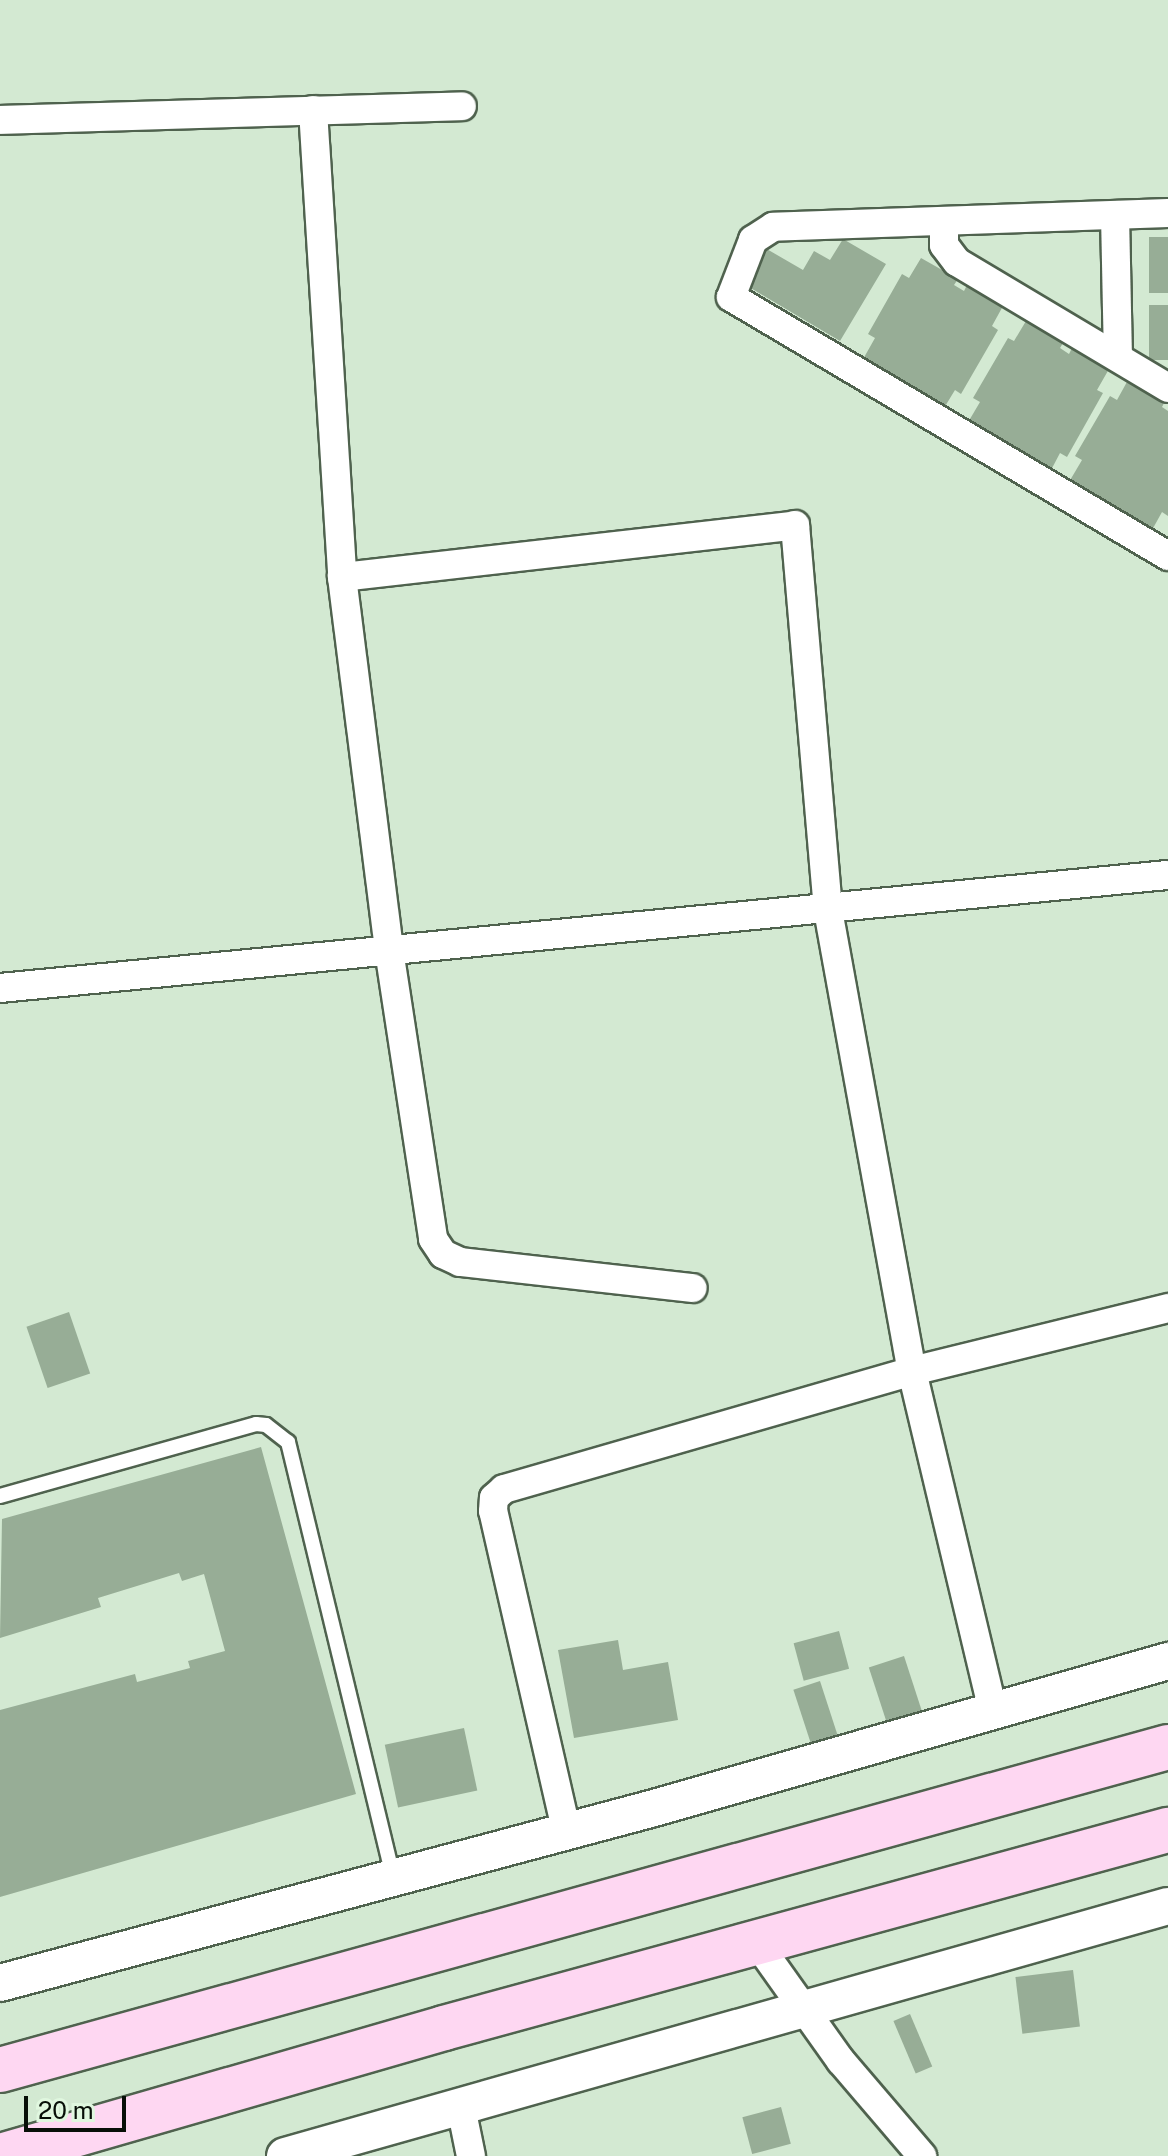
<!DOCTYPE html>
<html>
<head>
<meta charset="utf-8">
<style>
	body { margin:0 }
	#map { position:relative; width:1168px; height:2156px; overflow:hidden; background:#d3e9d2; font-family:"Public Sans",sans-serif }
	div>[style] { position:absolute }
	.building>* { inset:0; background:#97ad96; transform-origin:0 0 }
	.roads { filter:drop-shadow(2px 0 #4f624e) drop-shadow(-2px 0 #4f624e) drop-shadow(0 2px #4f624e) drop-shadow(0 -2px #4f624e) }
	.service>* { height:14px; margin:-7px; padding:0 7px; transform-origin:7px; border-radius:7px; background:#fff }
	.minor>* { height:28px; margin:-14px; padding:0 14px; transform-origin:14px; border-radius:14px; background:#fff }
	.tertiary>* { height:36px; margin:-18px; padding:0 18px; transform-origin:18px; border-radius:18px; background:#fff }
	.primary>* { height:44px; margin:-22px; padding:0 22px; transform-origin:22px; border-radius:22px; background:#fed7f2 }
	span { translate:-50% -50%; white-space:nowrap; text-align:center; line-height:1.15; -webkit-text-stroke:6px #e0f7df; paint-order:stroke }
	.scale { position:absolute; left:24px; top:2096px; width:102px; height:36px; box-sizing:border-box; border:4px solid #080f08; border-top:0; padding-left:10px; font-size:24px; line-height:28px; white-space:nowrap; color:#080f08; -webkit-text-stroke:6px #e0f7df; paint-order:stroke }
</style>
</head>
<body>
<div id="map">
	<div class="building">
		<div style="left:1149px;top:237px;width:19px;height:56px"></div>
		<div style="clip-path:polygon(843px 239px,886px 264px,840px 341px,744px 284px,765px 248px,803px 270px,814px 251px,830px 260px)"></div>
		<div style="clip-path:polygon(921px 258px,958px 279px,954px 285px,964px 291px,967px 285px,1003px 306px,992px 326px,998px 330px,961px 394px,955px 390px,944px 408px,862px 361px,875px 338px,868px 334px,902px 274px,909px 278px)"></div>
		<div style="left:1149px;top:305px;width:19px;height:55px"></div>
		<div style="clip-path:polygon(1026px 321px,1063px 343px,1060px 348px,1069px 354px,1072px 348px,1109px 369px,1097px 390px,1103px 393px,1067px 457px,1060px 453px,1050px 472px,967px 424px,980px 402px,973px 398px,1008px 338px,1014px 341px)"></div>
		<div style="clip-path:polygon(1128px 380px,1165px 401px,1162px 407px,1168px 411px,1168px 516px,1162px 512px,1152px 530px,1069px 482px,1082px 460px,1075px 456px,1110px 396px,1117px 400px)"></div>
		<div style="left:69px;top:1312px;width:65px;height:45px;rotate:71deg"></div>
		<div style="clip-path:polygon(261px 1447px,356px 1794px,0 1897px,0 1710px,135px 1674px,137px 1682px,190px 1668px,188px 1661px,225px 1651px,204px 1574px,182px 1581px,179px 1573px,98px 1598px,101px 1607px,0 1638px,2px 1519px)"></div>
		<div style="left:839px;top:1631px;width:39px;height:47px;rotate:75deg"></div>
		<div style="clip-path:polygon(618px 1640px,623px 1670px,668px 1662px,678px 1720px,574px 1738px,558px 1650px)"></div>
		<div style="left:904px;top:1656px;width:73px;height:37px;rotate:72deg"></div>
		<div style="left:820px;top:1681px;width:73px;height:28px;rotate:72deg"></div>
		<div style="left:464px;top:1728px;width:64px;height:81px;rotate:78deg"></div>
		<div style="left:1073px;top:1970px;width:57px;height:58px;rotate:83deg"></div>
		<div style="left:910px;top:2014px;width:57px;height:18px;rotate:67deg"></div>
		<div style="left:781px;top:2107px;width:38px;height:40px;rotate:75deg"></div>
	</div>
	<div class="roads">
		<div class="service">
			<div style="left:0;top:1496px;width:266px;rotate:-15.7deg"></div>
			<div style="left:256px;top:1424px;width:10px;rotate:6deg"></div>
			<div style="left:266px;top:1425px;width:28px;rotate:38deg"></div>
			<div style="left:288px;top:1442px;width:446px;rotate:76.4deg"></div>
		</div>
		<div class="minor">
			<div style="left:313px;top:110px;width:468px;rotate:86.4deg"></div>
			<div style="left:342px;top:577px;width:376px;rotate:82.8deg"></div>
			<div style="left:389px;top:950px;width:292px;rotate:81.3deg"></div>
			<div style="left:433px;top:1239px;width:18px;rotate:56deg"></div>
			<div style="left:443px;top:1254px;width:19px;rotate:25deg"></div>
			<div style="left:460px;top:1262px;width:234px;rotate:6.4deg"></div>
			<div style="left:0;top:120px;width:462px;rotate:-1.7deg"></div>
			<div style="left:1168px;top:213px;width:395px;rotate:178deg"></div>
			<div style="left:773px;top:227px;width:24px;rotate:147deg"></div>
			<div style="left:753px;top:240px;width:61px;rotate:111.1deg"></div>
			<div style="left:731px;top:297px;width:508px;rotate:30.65deg"></div>
			<div style="left:1115px;top:215px;width:142px;rotate:88.8deg"></div>
			<div style="left:944px;top:221px;width:24px;rotate:90deg"></div>
			<div style="left:944px;top:245px;width:21px;rotate:53deg"></div>
			<div style="left:957px;top:262px;width:246px;rotate:30.8deg"></div>
			<div style="left:342px;top:577px;width:456px;rotate:-6.5deg"></div>
			<div style="left:795px;top:525px;width:386px;rotate:85.1deg"></div>
			<div style="left:828px;top:910px;width:469px;rotate:79.7deg"></div>
			<div style="left:912px;top:1371px;width:350px;rotate:76.6deg"></div>
			<div style="left:0;top:988px;width:1173px;rotate:-5.53deg"></div>
			<div style="left:566px;top:1829px;width:326px;rotate:-102.9deg"></div>
			<div style="left:493px;top:1511px;width:13px;rotate:-86deg"></div>
			<div style="left:494px;top:1498px;width:13px;rotate:-42deg"></div>
			<div style="left:504px;top:1489px;width:425px;rotate:-16.1deg"></div>
			<div style="left:912px;top:1371px;width:264px;rotate:-13.8deg"></div>
			<div style="left:757px;top:1943px;width:145px;rotate:54.6deg"></div>
			<div style="left:841px;top:2061px;width:125px;rotate:49.5deg"></div>
			<div style="left:461px;top:2107px;width:50px;rotate:78.5deg"></div>
		</div>
		<div class="tertiary">
			<div style="left:0;top:1983px;width:677px;rotate:-14.98deg"></div>
			<div style="left:654px;top:1808px;width:535px;rotate:-15.96deg"></div>
			<div style="left:285px;top:2156px;width:918px;rotate:-15.81deg"></div>
		</div>
		<div class="primary">
			<div style="left:0;top:2070px;width:1212px;rotate:-15.46deg"></div>
			<div style="left:1px;top:2156px;width:461px;rotate:-16.1deg"></div>
			<div style="left:444px;top:2028px;width:751px;rotate:-15.3deg"></div>
		</div>
	</div>
	<div class="scale">20 m</div>
</div>
</body>
</html>
